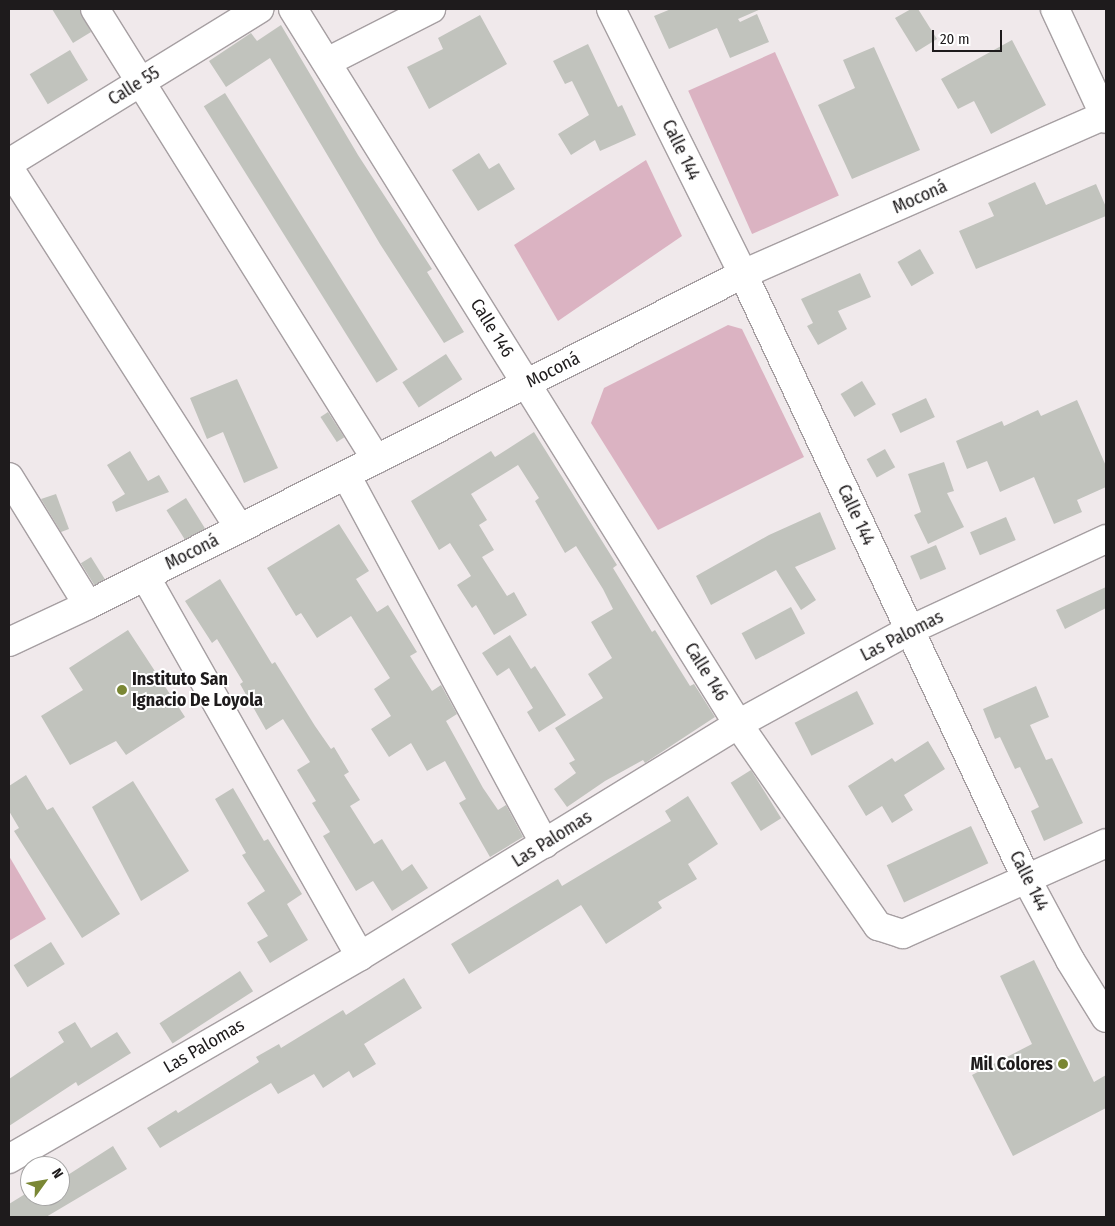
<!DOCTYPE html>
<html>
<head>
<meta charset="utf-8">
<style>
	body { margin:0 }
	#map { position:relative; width:1115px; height:1226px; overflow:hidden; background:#f0e9eb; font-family:"Fira Sans Condensed",sans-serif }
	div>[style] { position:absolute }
	.green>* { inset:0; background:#dbb3c2; transform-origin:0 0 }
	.building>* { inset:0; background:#c1c3bd; transform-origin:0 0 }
	.roads { filter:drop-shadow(1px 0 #a69fa2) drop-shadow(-1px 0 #a69fa2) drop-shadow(0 1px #a69fa2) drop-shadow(0 -1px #a69fa2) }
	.street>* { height:28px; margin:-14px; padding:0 14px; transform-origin:14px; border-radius:14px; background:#fff }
	.secondary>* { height:28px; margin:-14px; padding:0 14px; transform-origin:14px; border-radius:14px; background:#fff }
	.dots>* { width:14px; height:14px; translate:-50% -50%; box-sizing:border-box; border:2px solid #fff; border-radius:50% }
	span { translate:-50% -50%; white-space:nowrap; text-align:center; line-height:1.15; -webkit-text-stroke:4px #fff; paint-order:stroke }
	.street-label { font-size:18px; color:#1e1b1c }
	.poi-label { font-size:18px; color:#1e1b1c; font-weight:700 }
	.left { translate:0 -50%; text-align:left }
	.right { translate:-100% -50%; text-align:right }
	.frame { position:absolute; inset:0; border:10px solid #1e1b1c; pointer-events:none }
	.north { position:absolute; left:20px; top:1156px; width:50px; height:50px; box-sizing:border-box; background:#fff; border:1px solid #a5a4a4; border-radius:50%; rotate:58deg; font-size:14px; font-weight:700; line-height:20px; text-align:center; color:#1e1b1c }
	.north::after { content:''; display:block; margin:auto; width:18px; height:22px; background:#7a8734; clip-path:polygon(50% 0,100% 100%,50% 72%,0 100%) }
	.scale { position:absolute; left:932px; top:30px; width:70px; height:22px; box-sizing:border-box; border:2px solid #1e1b1c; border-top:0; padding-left:6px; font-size:15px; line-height:18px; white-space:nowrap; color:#1e1b1c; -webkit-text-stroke:4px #fff; paint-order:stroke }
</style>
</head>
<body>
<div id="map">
	<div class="green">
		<div style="left:775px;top:52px;width:157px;height:95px;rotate:66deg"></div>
		<div style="clip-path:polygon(646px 160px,682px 236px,558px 321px,514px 245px)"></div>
		<div style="clip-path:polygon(728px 325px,742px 329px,804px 457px,658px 530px,591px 423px,604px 388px)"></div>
		<div style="clip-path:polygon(9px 856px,46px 919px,9px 941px)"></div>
	</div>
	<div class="building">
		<div style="clip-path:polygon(52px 9px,80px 9px,91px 32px,73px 43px)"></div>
		<div style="clip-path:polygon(671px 9px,761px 9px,738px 19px,740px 22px,757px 14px,769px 42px,730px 58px,717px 28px,669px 49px,654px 16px)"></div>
		<div style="clip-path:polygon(911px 9px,918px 9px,937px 39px,916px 52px,895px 18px)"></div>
		<div style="clip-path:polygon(480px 15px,507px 64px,429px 109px,407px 67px,443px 49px,438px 38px)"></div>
		<div style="clip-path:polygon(281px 25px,358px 155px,432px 269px,427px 272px,464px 332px,444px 343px,380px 244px,270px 58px,226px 87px,209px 61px,251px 33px,257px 41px)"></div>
		<div style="clip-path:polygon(1012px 40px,1046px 105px,991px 134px,974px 101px,958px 109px,941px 79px)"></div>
		<div style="clip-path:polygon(588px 44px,618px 107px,622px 105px,636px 135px,600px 151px,595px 140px,571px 155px,558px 134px,589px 115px,572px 81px,565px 84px,553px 61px)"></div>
		<div style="clip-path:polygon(874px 47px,920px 150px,852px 179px,818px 105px,855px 88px,843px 60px)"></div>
		<div style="left:70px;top:50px;width:35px;height:47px;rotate:59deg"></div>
		<div style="left:225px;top:93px;width:326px;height:25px;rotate:58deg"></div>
		<div style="clip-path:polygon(479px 153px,489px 169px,499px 163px,515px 189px,478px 211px,452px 170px)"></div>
		<div style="clip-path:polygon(1035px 182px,1046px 205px,1096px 184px,1106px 207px,1106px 216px,976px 269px,959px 231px,994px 216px,988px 203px)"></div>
		<div style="left:920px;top:249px;width:28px;height:26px;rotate:60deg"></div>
		<div style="clip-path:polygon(860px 273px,871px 297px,838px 311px,847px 329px,818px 345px,807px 326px,813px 323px,801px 299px)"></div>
		<div style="left:446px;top:354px;width:30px;height:52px;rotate:57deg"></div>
		<div style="clip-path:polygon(237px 379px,278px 468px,244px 483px,223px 432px,207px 439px,190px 398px)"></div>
		<div style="left:862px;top:381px;width:27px;height:25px;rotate:59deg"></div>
		<div style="left:926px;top:398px;width:21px;height:38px;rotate:65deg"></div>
		<div style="clip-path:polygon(1077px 400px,1106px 466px,1106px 487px,1077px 500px,1082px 512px,1054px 524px,1034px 477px,1000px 492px,987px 461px,967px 469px,956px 441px,1002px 421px,1004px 426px,1038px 410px,1041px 416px)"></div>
		<div style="left:328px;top:412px;width:30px;height:9px;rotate:57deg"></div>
		<div style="clip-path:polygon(534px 432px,617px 565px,613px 568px,652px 632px,655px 630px,690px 686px,694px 684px,715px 717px,645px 763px,643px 760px,605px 781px,567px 807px,554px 789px,576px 773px,569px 763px,575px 760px,555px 728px,603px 698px,588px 674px,612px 658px,591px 622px,613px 609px,603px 589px,576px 546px,565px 553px,535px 501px,539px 498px,518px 465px,471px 494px,487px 520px,479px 525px,494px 550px,482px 557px,507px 596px,514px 592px,527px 615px,494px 635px,476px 605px,472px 608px,457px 585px,471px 576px,450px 543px,439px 550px,411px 501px,491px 451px,495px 457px)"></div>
		<div style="left:885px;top:449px;width:21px;height:21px;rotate:61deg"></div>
		<div style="clip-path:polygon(130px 451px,148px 481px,159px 475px,169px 492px,116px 512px,112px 502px,125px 494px,107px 465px)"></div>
		<div style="clip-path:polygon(944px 462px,954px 491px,947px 493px,964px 527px,928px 544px,914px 515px,921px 512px,908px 474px)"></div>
		<div style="clip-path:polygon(56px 494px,69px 529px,61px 532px,41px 499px)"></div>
		<div style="left:186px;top:498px;width:36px;height:23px;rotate:58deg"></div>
		<div style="clip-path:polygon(820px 512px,836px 549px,795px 567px,816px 600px,801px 610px,776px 570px,711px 605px,696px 576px,769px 535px)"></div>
		<div style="left:1006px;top:517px;width:25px;height:39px;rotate:67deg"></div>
		<div style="clip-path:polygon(339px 524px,369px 571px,356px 579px,377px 612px,388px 605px,417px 652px,410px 656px,432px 691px,441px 685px,457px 714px,446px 721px,483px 788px,498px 810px,506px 805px,523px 837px,490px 857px,459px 803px,466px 799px,445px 761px,427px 771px,411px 743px,389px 757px,371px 729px,391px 716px,374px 689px,390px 678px,351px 616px,317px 638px,301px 613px,296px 616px,267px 568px)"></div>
		<div style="left:936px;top:545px;width:26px;height:28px;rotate:67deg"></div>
		<div style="left:91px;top:557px;width:26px;height:12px;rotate:58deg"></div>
		<div style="clip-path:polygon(220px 579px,272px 664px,275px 662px,315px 726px,331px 749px,334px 747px,349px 772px,344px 775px,360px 800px,350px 806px,374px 844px,382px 839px,402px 871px,412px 864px,428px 888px,392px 911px,373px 881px,356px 891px,323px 836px,330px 832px,312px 803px,316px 801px,297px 770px,310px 762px,283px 719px,266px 730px,240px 684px,243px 682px,217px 639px,212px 643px,185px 601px)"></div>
		<div style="clip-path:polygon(1106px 587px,1106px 608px,1065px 629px,1056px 610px)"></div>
		<div style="left:791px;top:607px;width:30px;height:56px;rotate:62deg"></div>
		<div style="clip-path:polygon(128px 630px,185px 717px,126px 755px,116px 741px,70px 765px,41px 716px,83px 690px,69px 668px)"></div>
		<div style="clip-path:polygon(510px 635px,531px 669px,535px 666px,566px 715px,539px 732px,527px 712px,533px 708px,509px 668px,497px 676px,482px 653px)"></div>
		<div style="clip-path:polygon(1036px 686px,1049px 717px,1030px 725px,1046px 760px,1052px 758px,1083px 823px,1044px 841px,1031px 811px,1039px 807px,1020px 767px,1015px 769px,1000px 737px,995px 739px,983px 709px)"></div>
		<div style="left:857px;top:691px;width:37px;height:70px;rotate:63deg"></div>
		<div style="clip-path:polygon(928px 741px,945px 769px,904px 795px,913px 810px,892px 823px,882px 806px,866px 816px,848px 786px,892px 758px,895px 762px)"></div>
		<div style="left:751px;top:770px;width:57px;height:24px;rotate:58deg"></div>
		<div style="clip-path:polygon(26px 775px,47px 810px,53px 807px,120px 914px,82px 938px,14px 831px,19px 828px,9px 811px,9px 786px)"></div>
		<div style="clip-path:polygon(133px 781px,189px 871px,141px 901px,92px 807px)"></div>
		<div style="clip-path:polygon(233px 788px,264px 841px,268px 839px,302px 894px,287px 904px,308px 940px,270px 963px,257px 942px,268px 936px,247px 903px,265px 891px,242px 855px,246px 853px,215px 799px)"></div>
		<div style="clip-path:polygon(688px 796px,718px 844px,688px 864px,697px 879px,658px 902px,662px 908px,606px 944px,581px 905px,469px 974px,451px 944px,558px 879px,562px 886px,671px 821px,665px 811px)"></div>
		<div style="left:971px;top:826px;width:41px;height:93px;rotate:65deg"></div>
		<div style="left:51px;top:942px;width:26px;height:44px;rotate:58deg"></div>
		<div style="clip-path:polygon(1034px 960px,1094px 1082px,1106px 1075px,1106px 1108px,1013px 1156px,972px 1075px,1032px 1044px,1000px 976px)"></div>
		<div style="left:240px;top:971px;width:24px;height:96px;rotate:57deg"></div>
		<div style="clip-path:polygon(404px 978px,422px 1008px,364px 1044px,376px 1064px,353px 1078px,349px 1071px,323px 1088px,314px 1074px,278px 1094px,271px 1083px,160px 1148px,147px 1128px,176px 1110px,178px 1113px,259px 1062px,256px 1057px,279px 1044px,281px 1048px,343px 1010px,346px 1015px)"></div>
		<div style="clip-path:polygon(75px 1022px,91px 1048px,117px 1032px,131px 1053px,78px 1086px,76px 1082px,9px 1126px,9px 1079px,64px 1042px,58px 1032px)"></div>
		<div style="clip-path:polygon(113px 1146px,127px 1169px,46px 1217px,9px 1217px,9px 1204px,30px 1191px,30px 1196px,60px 1196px,60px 1180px)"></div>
	</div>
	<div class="roads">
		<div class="street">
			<div style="left:95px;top:9px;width:531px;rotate:58.02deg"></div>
			<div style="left:293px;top:9px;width:842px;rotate:58.1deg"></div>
			<div style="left:738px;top:724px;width:246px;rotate:55.3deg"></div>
			<div style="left:878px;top:926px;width:26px;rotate:18deg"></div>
			<div style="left:903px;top:934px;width:222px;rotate:-24.1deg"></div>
			<div style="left:611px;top:9px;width:296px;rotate:63.5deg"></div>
			<div style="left:743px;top:274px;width:669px;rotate:64.89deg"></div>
			<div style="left:1027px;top:880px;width:91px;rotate:61.7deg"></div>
			<div style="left:1070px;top:960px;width:68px;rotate:58.2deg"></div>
			<div style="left:327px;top:62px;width:117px;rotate:-27deg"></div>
			<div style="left:9px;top:163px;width:294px;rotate:-31.6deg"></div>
			<div style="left:9px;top:168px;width:427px;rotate:57.4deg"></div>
			<div style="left:346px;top:475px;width:419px;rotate:61.7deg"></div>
			<div style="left:9px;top:477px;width:150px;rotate:58.3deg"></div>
			<div style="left:145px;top:576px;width:437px;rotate:60.5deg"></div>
			<div style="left:9px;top:642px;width:87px;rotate:-25.1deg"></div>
			<div style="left:88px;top:605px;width:734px;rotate:-26.81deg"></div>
			<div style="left:743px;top:274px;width:396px;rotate:-23.7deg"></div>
			<div style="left:9px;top:1159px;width:405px;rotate:-30deg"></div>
			<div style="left:360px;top:956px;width:444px;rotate:-31.5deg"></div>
			<div style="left:738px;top:724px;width:196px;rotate:-28.7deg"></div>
			<div style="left:910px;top:630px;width:216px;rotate:-24.9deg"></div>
		</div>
		<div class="secondary">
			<div style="left:1055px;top:9px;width:121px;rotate:65.1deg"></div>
		</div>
	</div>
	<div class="dots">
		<div style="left:122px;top:690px;background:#7a8734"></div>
		<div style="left:1063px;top:1064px;background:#7a8734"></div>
	</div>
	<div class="street-label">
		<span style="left:134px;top:86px;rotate:-32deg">Calle 55</span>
		<span style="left:681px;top:150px;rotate:64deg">Calle 144</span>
		<span style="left:920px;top:197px;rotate:-24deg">Moconá</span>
		<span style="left:492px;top:328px;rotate:58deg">Calle 146</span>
		<span style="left:553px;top:370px;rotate:-27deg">Moconá</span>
		<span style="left:856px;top:515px;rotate:65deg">Calle 144</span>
		<span style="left:192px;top:552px;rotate:-27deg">Moconá</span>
		<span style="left:902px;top:636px;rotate:-27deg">Las Palomas</span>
		<span style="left:706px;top:672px;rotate:58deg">Calle 146</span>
		<span style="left:552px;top:839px;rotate:-32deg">Las Palomas</span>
		<span style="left:1029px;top:881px;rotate:63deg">Calle 144</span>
		<span style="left:204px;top:1046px;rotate:-30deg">Las Palomas</span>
	</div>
	<div class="poi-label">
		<span class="left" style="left:132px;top:690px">Instituto San<br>Ignacio De Loyola</span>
		<span class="right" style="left:1053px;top:1064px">Mil Colores</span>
	</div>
	<div class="frame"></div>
	<div class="north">N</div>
	<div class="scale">20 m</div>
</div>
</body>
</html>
